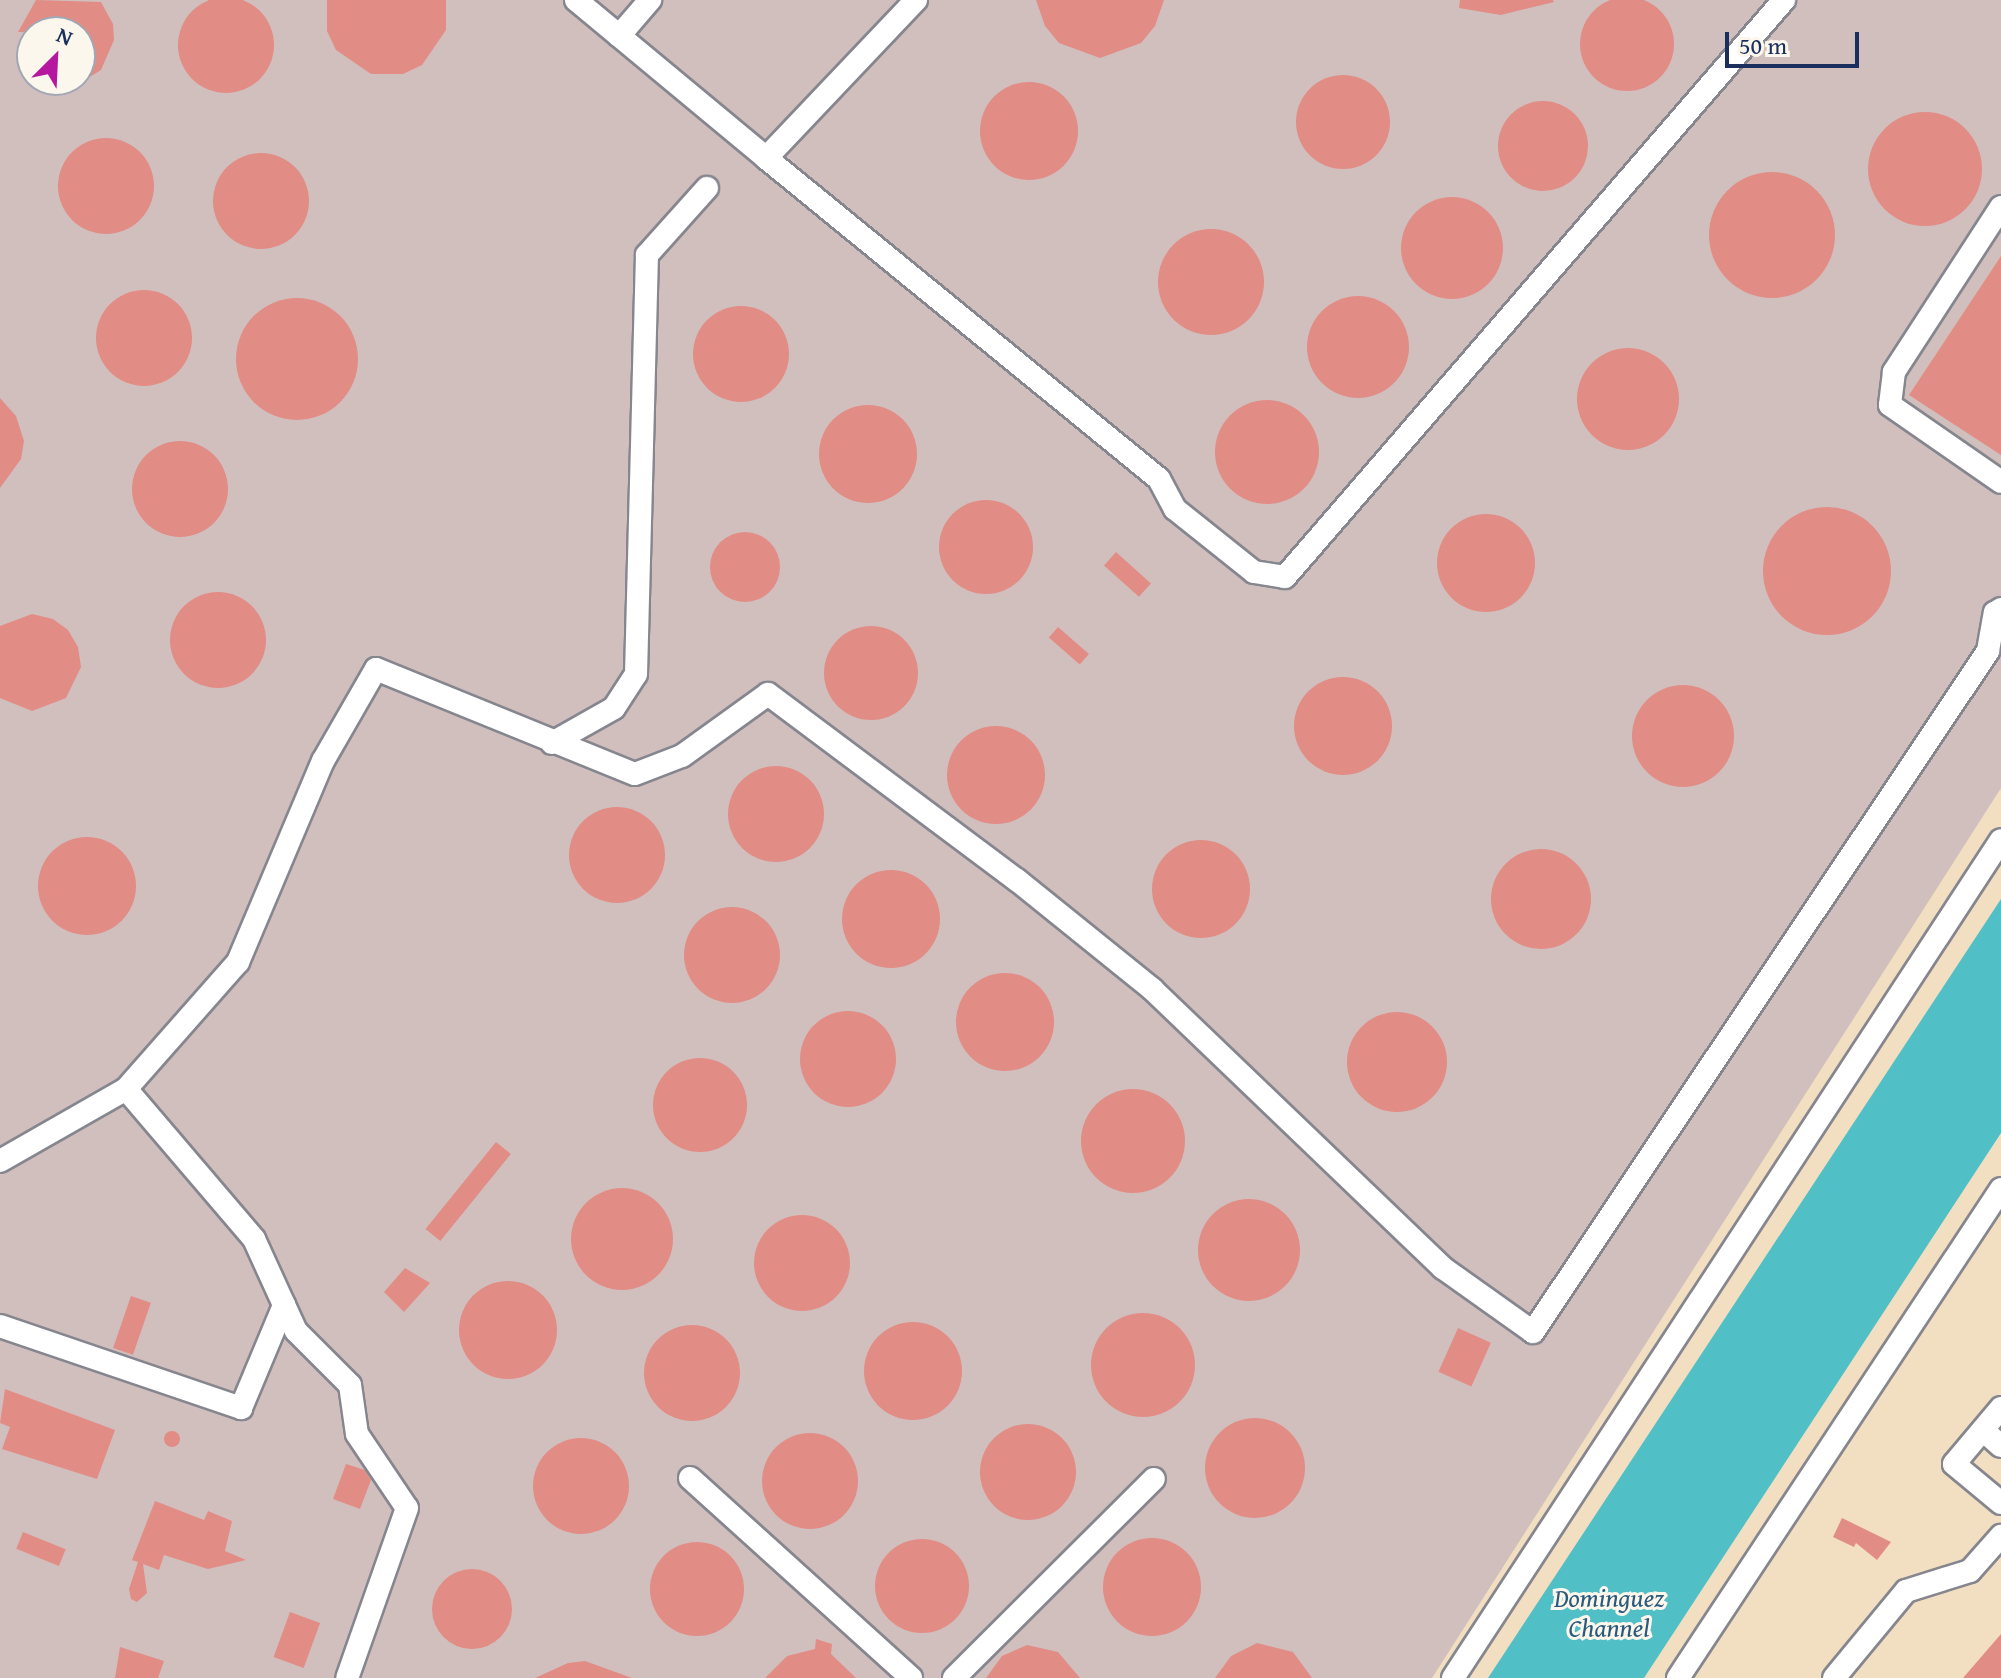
<!DOCTYPE html>
<html>
<head>
<meta charset="utf-8">
<style>
	body { margin:0 }
	#map { position:relative; width:2001px; height:1678px; overflow:hidden; background:#f2dec0; font-family:"Gentium Book Plus",serif }
	div>[style] { position:absolute }
	.industrial>* { inset:0; background:#d1bfbe }
	.water>* { inset:0; background:#51bfc6 }
	.building>* { inset:0; background:#e28c86; transform-origin:0 0 }
	.round { border-radius:50% }
	.roads { filter:drop-shadow(2px 0 #86868f) drop-shadow(-2px 0 #86868f) drop-shadow(0 2px #86868f) drop-shadow(0 -2px #86868f) }
	.minor>* { height:22px; margin:-11px; padding:0 11px; transform-origin:11px; border-radius:11px; background:#fff }
	span { translate:-50% -50%; white-space:nowrap; text-align:center; line-height:1.15; -webkit-text-stroke:6px #fbf7ec; paint-order:stroke }
	.water-label { font-size:26px; color:#2b5a7d; font-style:italic }
	.north { position:absolute; left:16px; top:16px; width:80px; height:80px; box-sizing:border-box; background:#fbf7ec; border:2px solid #a1a7b3; border-radius:50%; rotate:24deg; font-size:22px; font-weight:700; line-height:32px; text-align:center; color:#1b2f5e }
	.north::after { content:''; display:block; margin:auto; width:28px; height:36px; background:#b5179e; clip-path:polygon(50% 0,100% 100%,50% 72%,0 100%) }
	.scale { position:absolute; left:1725px; top:32px; width:134px; height:36px; box-sizing:border-box; border:4px solid #1b2f5e; border-top:0; padding-left:10px; font-size:24px; line-height:28px; white-space:nowrap; color:#1b2f5e; -webkit-text-stroke:6px #fbf7ec; paint-order:stroke }
</style>
</head>
<body>
<div id="map">
	<div class="industrial">
		<div style="clip-path:polygon(evenodd,0 0,2001px 0,2001px 788px,1432px 1678px,0 1678px,0 0,32px 32px,80px 32px,80px 80px,32px 80px,32px 32px)"></div>
	</div>
	<div class="water">
		<div style="clip-path:polygon(2001px 899px,2001px 1133px,1644px 1678px,1488px 1678px)"></div>
	</div>
	<div class="building">
		<div class="round" style="left:1580px;top:-3px;width:94px;height:94px"></div>
		<div class="round" style="left:178px;top:-3px;width:96px;height:96px"></div>
		<div style="clip-path:polygon(36px 0,101px 2px,113px 24px,114px 40px,101px 70px,80px 83px,80px 32px,18px 32px)"></div>
		<div style="clip-path:polygon(327px 0,446px 0,446px 30px,422px 65px,403px 74px,371px 74px,336px 50px,327px 31px)"></div>
		<div style="clip-path:polygon(1036px 0,1164px 0,1155px 26px,1141px 43px,1100px 58px,1059px 43px,1045px 26px)"></div>
		<div style="clip-path:polygon(1460px 0,1553px 0,1554px 2px,1501px 15px,1459px 8px)"></div>
		<div class="round" style="left:1296px;top:75px;width:94px;height:94px"></div>
		<div class="round" style="left:980px;top:82px;width:98px;height:98px"></div>
		<div class="round" style="left:1498px;top:101px;width:90px;height:90px"></div>
		<div class="round" style="left:1868px;top:112px;width:114px;height:114px"></div>
		<div class="round" style="left:58px;top:138px;width:96px;height:96px"></div>
		<div class="round" style="left:213px;top:153px;width:96px;height:96px"></div>
		<div class="round" style="left:1709px;top:172px;width:126px;height:126px"></div>
		<div class="round" style="left:1401px;top:197px;width:102px;height:102px"></div>
		<div class="round" style="left:1158px;top:229px;width:106px;height:106px"></div>
		<div style="clip-path:polygon(2001px 256px,2001px 455px,1909px 395px)"></div>
		<div class="round" style="left:96px;top:290px;width:96px;height:96px"></div>
		<div class="round" style="left:1307px;top:296px;width:102px;height:102px"></div>
		<div class="round" style="left:236px;top:298px;width:122px;height:122px"></div>
		<div class="round" style="left:693px;top:306px;width:96px;height:96px"></div>
		<div class="round" style="left:1577px;top:348px;width:102px;height:102px"></div>
		<div style="clip-path:polygon(0 398px,16px 416px,24px 441px,21px 459px,0 488px)"></div>
		<div class="round" style="left:1215px;top:400px;width:104px;height:104px"></div>
		<div class="round" style="left:819px;top:405px;width:98px;height:98px"></div>
		<div class="round" style="left:132px;top:441px;width:96px;height:96px"></div>
		<div class="round" style="left:939px;top:500px;width:94px;height:94px"></div>
		<div class="round" style="left:1763px;top:507px;width:128px;height:128px"></div>
		<div class="round" style="left:1437px;top:514px;width:98px;height:98px"></div>
		<div class="round" style="left:710px;top:532px;width:70px;height:70px"></div>
		<div style="left:1116px;top:552px;width:47px;height:18px;rotate:42deg"></div>
		<div class="round" style="left:170px;top:592px;width:96px;height:96px"></div>
		<div style="clip-path:polygon(32px 614px,53px 619px,68px 630px,78px 647px,81px 667px,66px 698px,32px 711px,0 698px,0 626px)"></div>
		<div class="round" style="left:824px;top:626px;width:94px;height:94px"></div>
		<div style="left:1058px;top:627px;width:41px;height:14px;rotate:41deg"></div>
		<div class="round" style="left:1294px;top:677px;width:98px;height:98px"></div>
		<div class="round" style="left:1632px;top:685px;width:102px;height:102px"></div>
		<div class="round" style="left:947px;top:726px;width:98px;height:98px"></div>
		<div class="round" style="left:728px;top:766px;width:96px;height:96px"></div>
		<div class="round" style="left:569px;top:807px;width:96px;height:96px"></div>
		<div class="round" style="left:38px;top:837px;width:98px;height:98px"></div>
		<div class="round" style="left:1152px;top:840px;width:98px;height:98px"></div>
		<div class="round" style="left:1491px;top:849px;width:100px;height:100px"></div>
		<div class="round" style="left:842px;top:870px;width:98px;height:98px"></div>
		<div class="round" style="left:684px;top:907px;width:96px;height:96px"></div>
		<div class="round" style="left:956px;top:973px;width:98px;height:98px"></div>
		<div class="round" style="left:800px;top:1011px;width:96px;height:96px"></div>
		<div class="round" style="left:1347px;top:1012px;width:100px;height:100px"></div>
		<div class="round" style="left:653px;top:1058px;width:94px;height:94px"></div>
		<div class="round" style="left:1081px;top:1089px;width:104px;height:104px"></div>
		<div style="left:496px;top:1142px;width:19px;height:112px;rotate:39deg"></div>
		<div class="round" style="left:571px;top:1188px;width:102px;height:102px"></div>
		<div class="round" style="left:1198px;top:1199px;width:102px;height:102px"></div>
		<div class="round" style="left:754px;top:1215px;width:96px;height:96px"></div>
		<div style="clip-path:polygon(405px 1268px,430px 1283px,404px 1312px,384px 1292px)"></div>
		<div class="round" style="left:459px;top:1281px;width:98px;height:98px"></div>
		<div style="left:131px;top:1296px;width:21px;height:55px;rotate:19deg"></div>
		<div class="round" style="left:1091px;top:1313px;width:104px;height:104px"></div>
		<div class="round" style="left:864px;top:1322px;width:98px;height:98px"></div>
		<div class="round" style="left:644px;top:1325px;width:96px;height:96px"></div>
		<div style="left:1458px;top:1328px;width:36px;height:48px;rotate:24deg"></div>
		<div style="clip-path:polygon(5px 1389px,115px 1430px,97px 1479px,2px 1449px,10px 1427px,0 1423px)"></div>
		<div class="round" style="left:1205px;top:1418px;width:100px;height:100px"></div>
		<div class="round" style="left:980px;top:1424px;width:96px;height:96px"></div>
		<div class="round" style="left:164px;top:1431px;width:16px;height:16px"></div>
		<div class="round" style="left:762px;top:1433px;width:96px;height:96px"></div>
		<div class="round" style="left:533px;top:1438px;width:96px;height:96px"></div>
		<div style="clip-path:polygon(346px 1464px,365px 1470px,371px 1480px,360px 1509px,333px 1499px)"></div>
		<div style="clip-path:polygon(155px 1501px,204px 1520px,208px 1511px,232px 1521px,225px 1551px,246px 1560px,208px 1569px,164px 1555px,159px 1570px,143px 1564px,147px 1593px,137px 1602px,131px 1599px,129px 1589px,138px 1562px,132px 1560px)"></div>
		<div style="clip-path:polygon(1842px 1518px,1891px 1542px,1877px 1560px,1856px 1543px,1854px 1547px,1833px 1537px)"></div>
		<div style="left:23px;top:1532px;width:46px;height:18px;rotate:22deg"></div>
		<div class="round" style="left:1103px;top:1538px;width:98px;height:98px"></div>
		<div class="round" style="left:875px;top:1539px;width:94px;height:94px"></div>
		<div class="round" style="left:650px;top:1542px;width:94px;height:94px"></div>
		<div class="round" style="left:432px;top:1569px;width:80px;height:80px"></div>
		<div style="left:290px;top:1612px;width:32px;height:48px;rotate:20deg"></div>
		<div style="clip-path:polygon(2001px 1634px,2001px 1678px,1963px 1678px)"></div>
		<div style="clip-path:polygon(816px 1639px,832px 1644px,831px 1654px,856px 1678px,765px 1678px,787px 1656px,815px 1649px)"></div>
		<div style="clip-path:polygon(1257px 1643px,1293px 1652px,1312px 1678px,1215px 1678px,1231px 1656px)"></div>
		<div style="clip-path:polygon(1027px 1645px,1058px 1652px,1080px 1678px,986px 1678px,1002px 1656px)"></div>
		<div style="clip-path:polygon(120px 1647px,164px 1661px,158px 1678px,115px 1678px)"></div>
		<div style="clip-path:polygon(585px 1661px,632px 1678px,535px 1678px,568px 1663px)"></div>
	</div>
	<div class="roads">
		<div class="minor">
			<div style="left:576px;top:0;width:247px;rotate:39.7deg"></div>
			<div style="left:916px;top:0;width:218px;rotate:133.5deg"></div>
			<div style="left:766px;top:158px;width:507px;rotate:39.24deg"></div>
			<div style="left:1159px;top:479px;width:34px;rotate:62deg"></div>
			<div style="left:1175px;top:509px;width:101px;rotate:38.6deg"></div>
			<div style="left:1254px;top:572px;width:31px;rotate:9deg"></div>
			<div style="left:1285px;top:577px;width:763px;rotate:-49.15deg"></div>
			<div style="left:619px;top:36px;width:48px;rotate:-49.3deg"></div>
			<div style="left:2001px;top:207px;width:197px;rotate:123deg"></div>
			<div style="left:1894px;top:372px;width:33px;rotate:97deg"></div>
			<div style="left:1890px;top:405px;width:135px;rotate:34.7deg"></div>
			<div style="left:552px;top:743px;width:71px;rotate:-29.4deg"></div>
			<div style="left:614px;top:708px;width:40px;rotate:-57.1deg"></div>
			<div style="left:636px;top:674px;width:419px;rotate:-88.5deg"></div>
			<div style="left:647px;top:255px;width:90px;rotate:-48.2deg"></div>
			<div style="left:126px;top:1089px;width:197px;rotate:49.5deg"></div>
			<div style="left:254px;top:1239px;width:101px;rotate:65.5deg"></div>
			<div style="left:296px;top:1331px;width:76px;rotate:45deg"></div>
			<div style="left:350px;top:1385px;width:49px;rotate:81.9deg"></div>
			<div style="left:357px;top:1434px;width:89px;rotate:56deg"></div>
			<div style="left:407px;top:1508px;width:180px;rotate:109.4deg"></div>
			<div style="left:0;top:1161px;width:145px;rotate:-29.7deg"></div>
			<div style="left:126px;top:1089px;width:169px;rotate:-48.6deg"></div>
			<div style="left:238px;top:962px;width:218px;rotate:-67.1deg"></div>
			<div style="left:323px;top:761px;width:106px;rotate:-60.1deg"></div>
			<div style="left:376px;top:669px;width:279px;rotate:22.1deg"></div>
			<div style="left:635px;top:774px;width:50px;rotate:-21deg"></div>
			<div style="left:682px;top:756px;width:106px;rotate:-35.8deg"></div>
			<div style="left:768px;top:694px;width:311px;rotate:36.8deg"></div>
			<div style="left:1017px;top:880px;width:174px;rotate:38.9deg"></div>
			<div style="left:1152px;top:989px;width:403px;rotate:43.8deg"></div>
			<div style="left:1443px;top:1268px;width:110px;rotate:35.4deg"></div>
			<div style="left:1533px;top:1332px;width:819px;rotate:-56.25deg"></div>
			<div style="left:1988px;top:651px;width:39px;rotate:-80deg"></div>
			<div style="left:1995px;top:613px;width:7px;rotate:-34deg"></div>
			<div style="left:0;top:1326px;width:255px;rotate:18.8deg"></div>
			<div style="left:241px;top:1408px;width:112px;rotate:-67.3deg"></div>
			<div style="left:2001px;top:1408px;width:73px;rotate:130deg"></div>
			<div style="left:1954px;top:1464px;width:61px;rotate:39.7deg"></div>
			<div style="left:1983px;top:1430px;width:24px;rotate:42deg"></div>
			<div style="left:690px;top:1478px;width:298px;rotate:42.1deg"></div>
			<div style="left:954px;top:1678px;width:282px;rotate:-44.9deg"></div>
			<div style="left:1453px;top:1678px;width:1001px;rotate:-56.82deg"></div>
			<div style="left:1678px;top:1678px;width:586px;rotate:-56.55deg"></div>
			<div style="left:1834px;top:1678px;width:113px;rotate:-50.4deg"></div>
			<div style="left:1906px;top:1591px;width:67px;rotate:-17.4deg"></div>
			<div style="left:1970px;top:1571px;width:47px;rotate:-48.5deg"></div>
		</div>
	</div>
	<div class="water-label">
		<span style="left:1609px;top:1613px">Dominguez<br>Channel</span>
	</div>
	<div class="north">N</div>
	<div class="scale">50 m</div>
</div>
</body>
</html>
